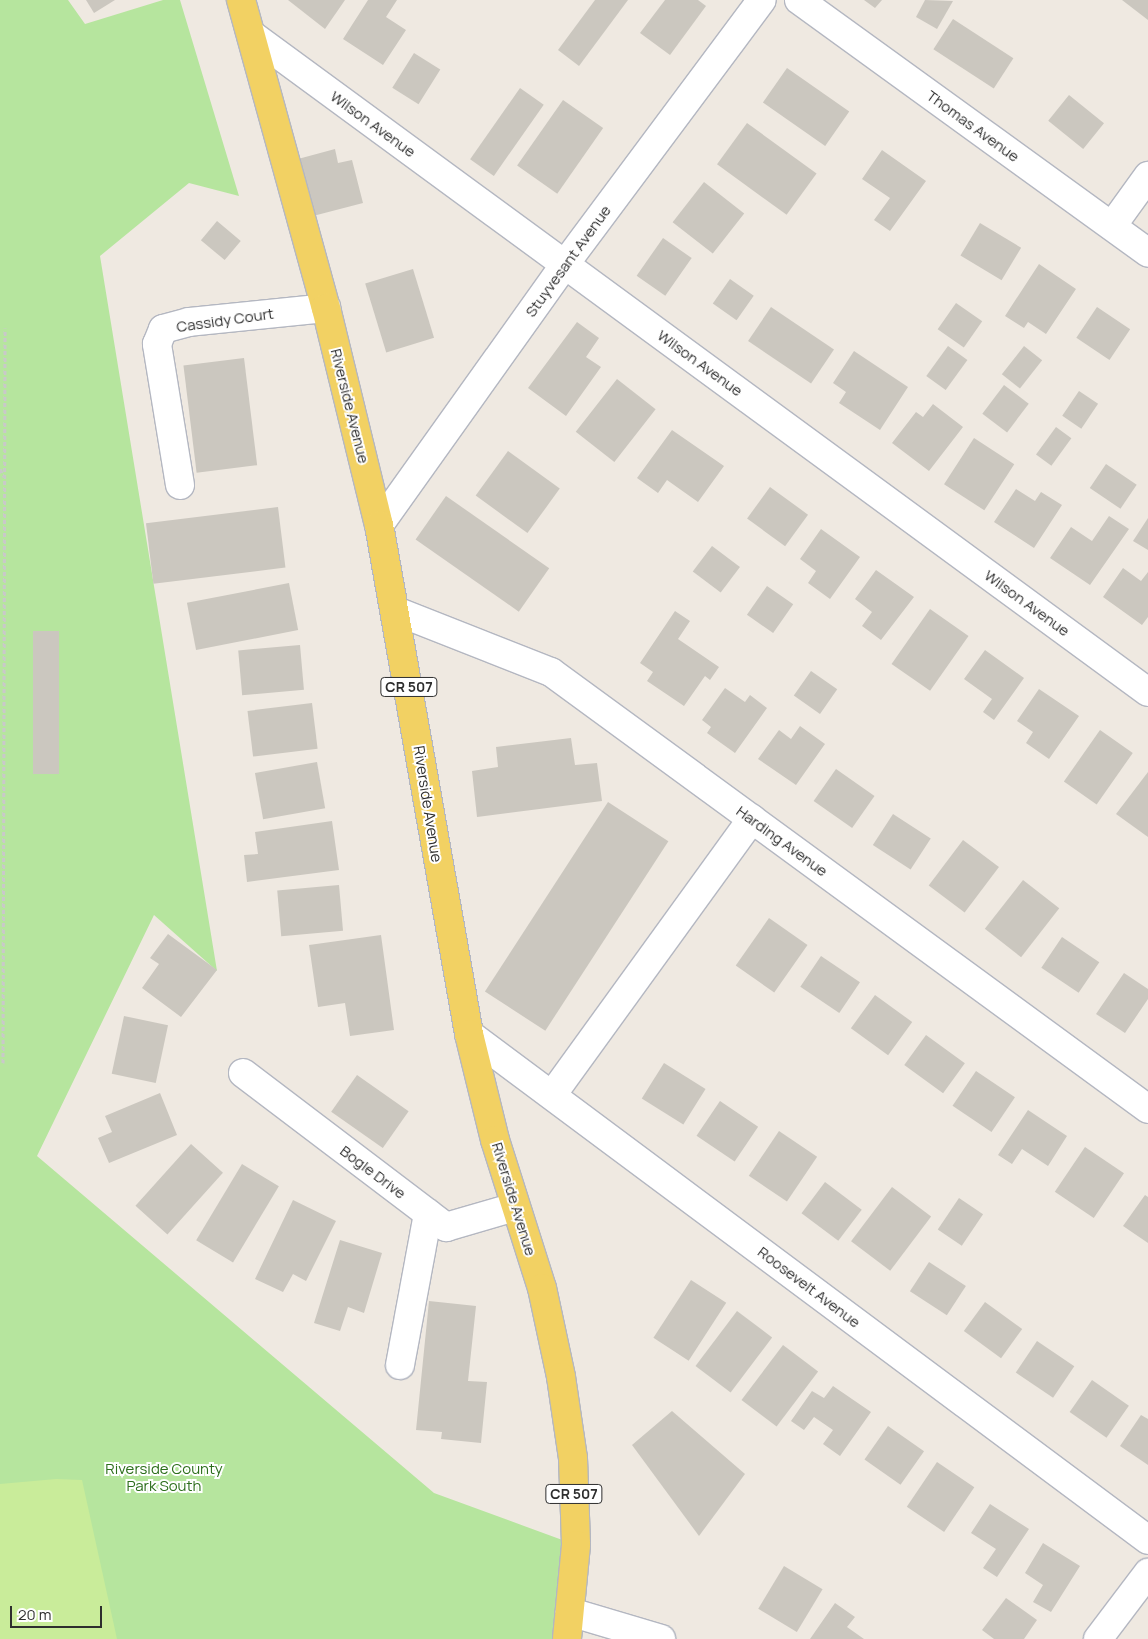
<!DOCTYPE html>
<html>
<head>
<meta charset="utf-8">
<style>
	body { margin:0 }
	#map { position:relative; width:1148px; height:1639px; overflow:hidden; background:#efe9e1; font-family:Manrope,sans-serif }
	div>[style] { position:absolute }
	.green>* { inset:0; background:#b6e59e }
	.pitch>* { inset:0; background:#c9ec9a }
	.building>* { inset:0; background:#cbc7bf; transform-origin:0 0 }
	.path>* { height:3px; margin-top:-1.5px; transform-origin:0; background:repeating-linear-gradient(90deg,#c9c9c9 0 4px,transparent 0 6.5px) }
	.roads { filter:drop-shadow(1px 0 #b4b7c1) drop-shadow(-1px 0 #b4b7c1) drop-shadow(0 1px #b4b7c1) drop-shadow(0 -1px #b4b7c1) }
	.minor>* { height:28px; margin:-14px; padding:0 14px; transform-origin:14px; border-radius:14px; background:#fff }
	.major>* { height:28px; margin:-14px; padding:0 14px; transform-origin:14px; border-radius:14px; background:#f2d163 }
	span { translate:-50% -50%; white-space:nowrap; text-align:center; line-height:1.15; -webkit-text-stroke:4px #fff; paint-order:stroke }
	.shield-label span { padding:1px 4px; background:#fff; border:1px solid; border-radius:4px; -webkit-text-stroke-width:0 }
	.shield-label { font-size:14px; color:#2e2e2e; font-weight:700 }
	.street-label { font-size:15px; color:#2e2e2e }
	.park-label { font-size:15px; color:#2c6e1b }
	.scale { position:absolute; left:10px; top:1606px; width:92px; height:22px; box-sizing:border-box; border:2px solid #2e2e2e; border-top:0; padding-left:6px; font-size:15px; line-height:18px; white-space:nowrap; color:#2e2e2e; -webkit-text-stroke:4px #fff; paint-order:stroke }
</style>
</head>
<body>
<div id="map">
	<div class="green">
		<div style="clip-path:polygon(0 0,68px 0,85px 24px,163px 0,180px 0,239px 196px,189px 183px,100px 256px,217px 971px,154px 915px,37px 1156px,434px 1493px,576px 1545px,567px 1639px,0 1639px)"></div>
	</div>
	<div class="pitch">
		<div style="clip-path:polygon(56px 1479px,82px 1480px,117px 1639px,0 1639px,0 1484px)"></div>
	</div>
	<div class="building">
		<div style="clip-path:polygon(86px 0,115px 0,94px 13px)"></div>
		<div style="clip-path:polygon(288px 0,345px 0,325px 29px)"></div>
		<div style="clip-path:polygon(368px 0,397px 0,386px 17px,406px 30px,383px 65px,343px 39px)"></div>
		<div style="clip-path:polygon(595px 0,628px 0,579px 66px,558px 50px)"></div>
		<div style="clip-path:polygon(665px 0,698px 0,706px 6px,670px 55px,640px 33px)"></div>
		<div style="clip-path:polygon(864px 0,882px 0,875px 8px)"></div>
		<div style="clip-path:polygon(925px 0,953px 1px,937px 29px,916px 17px)"></div>
		<div style="clip-path:polygon(1122px 0,1148px 0,1148px 20px)"></div>
		<div style="left:953px;top:19px;width:72px;height:36px;rotate:33deg"></div>
		<div style="left:414px;top:53px;width:31px;height:41px;rotate:32deg"></div>
		<div style="left:787px;top:68px;width:76px;height:42px;rotate:35deg"></div>
		<div style="left:520px;top:88px;width:29px;height:87px;rotate:35deg"></div>
		<div style="left:1069px;top:95px;width:45px;height:33px;rotate:39deg"></div>
		<div style="left:563px;top:100px;width:49px;height:80px;rotate:35deg"></div>
		<div style="left:747px;top:123px;width:86px;height:51px;rotate:36deg"></div>
		<div style="clip-path:polygon(335px 149px,338px 163px,352px 160px,363px 203px,313px 216px,298px 159px)"></div>
		<div style="clip-path:polygon(882px 150px,926px 181px,890px 231px,874px 220px,890px 198px,862px 179px)"></div>
		<div style="left:704px;top:182px;width:51px;height:51px;rotate:38deg"></div>
		<div style="left:217px;top:221px;width:31px;height:25px;rotate:40deg"></div>
		<div style="left:980px;top:223px;width:48px;height:38px;rotate:31deg"></div>
		<div style="left:663px;top:238px;width:35px;height:46px;rotate:35deg"></div>
		<div style="clip-path:polygon(1039px 264px,1076px 289px,1046px 334px,1028px 322px,1024px 328px,1005px 316px)"></div>
		<div style="left:413px;top:269px;width:72px;height:50px;rotate:73deg"></div>
		<div style="left:730px;top:279px;width:29px;height:30px;rotate:35deg"></div>
		<div style="left:956px;top:303px;width:32px;height:32px;rotate:35deg"></div>
		<div style="left:771px;top:307px;width:76px;height:41px;rotate:34deg"></div>
		<div style="left:1097px;top:307px;width:40px;height:37px;rotate:34deg"></div>
		<div style="clip-path:polygon(577px 322px,599px 338px,586px 357px,601px 367px,566px 416px,528px 388px)"></div>
		<div style="left:948px;top:346px;width:24px;height:37px;rotate:36deg"></div>
		<div style="left:1024px;top:346px;width:23px;height:36px;rotate:38deg"></div>
		<div style="clip-path:polygon(854px 351px,908px 387px,880px 430px,839px 403px,846px 392px,833px 383px)"></div>
		<div style="left:244px;top:358px;width:108px;height:61px;rotate:83deg"></div>
		<div style="left:617px;top:379px;width:49px;height:67px;rotate:38deg"></div>
		<div style="left:1004px;top:385px;width:31px;height:36px;rotate:37deg"></div>
		<div style="left:1079px;top:391px;width:23px;height:30px;rotate:34deg"></div>
		<div style="clip-path:polygon(933px 404px,963px 427px,929px 471px,892px 443px,916px 412px,923px 417px)"></div>
		<div style="left:1056px;top:427px;width:19px;height:34px;rotate:36deg"></div>
		<div style="clip-path:polygon(672px 430px,724px 466px,698px 502px,667px 480px,658px 493px,637px 478px)"></div>
		<div style="left:974px;top:438px;width:48px;height:55px;rotate:33deg"></div>
		<div style="left:508px;top:451px;width:64px;height:55px;rotate:36deg"></div>
		<div style="left:1106px;top:464px;width:37px;height:29px;rotate:34deg"></div>
		<div style="left:770px;top:487px;width:47px;height:39px;rotate:36deg"></div>
		<div style="clip-path:polygon(1016px 489px,1035px 501px,1041px 492px,1062px 505px,1034px 548px,994px 522px)"></div>
		<div style="left:446px;top:496px;width:126px;height:53px;rotate:35deg"></div>
		<div style="left:278px;top:507px;width:61px;height:133px;rotate:83deg"></div>
		<div style="clip-path:polygon(1109px 516px,1129px 529px,1090px 585px,1050px 558px,1071px 527px,1092px 541px)"></div>
		<div style="clip-path:polygon(1148px 518px,1148px 550px,1133px 541px)"></div>
		<div style="clip-path:polygon(821px 529px,860px 557px,830px 599px,808px 583px,816px 571px,800px 559px)"></div>
		<div style="left:712px;top:546px;width:35px;height:32px;rotate:37deg"></div>
		<div style="clip-path:polygon(1123px 568px,1141px 581px,1148px 572px,1148px 617px,1142px 625px,1103px 597px)"></div>
		<div style="clip-path:polygon(876px 570px,914px 597px,881px 640px,862px 626px,872px 612px,855px 599px)"></div>
		<div style="left:289px;top:583px;width:48px;height:104px;rotate:79deg"></div>
		<div style="left:767px;top:586px;width:32px;height:35px;rotate:35deg"></div>
		<div style="left:930px;top:609px;width:47px;height:67px;rotate:35deg"></div>
		<div style="clip-path:polygon(675px 611px,690px 621px,678px 639px,719px 667px,710px 680px,705px 676px,684px 706px,647px 681px,653px 672px,640px 663px)"></div>
		<div style="left:33px;top:631px;width:26px;height:143px"></div>
		<div style="left:300px;top:645px;width:45px;height:62px;rotate:85deg"></div>
		<div style="clip-path:polygon(985px 650px,1024px 678px,994px 720px,983px 712px,992px 699px,964px 679px)"></div>
		<div style="left:811px;top:671px;width:32px;height:30px;rotate:35deg"></div>
		<div style="clip-path:polygon(725px 688px,745px 702px,750px 695px,767px 708px,735px 753px,707px 733px,711px 727px,702px 720px)"></div>
		<div style="clip-path:polygon(1039px 689px,1079px 716px,1049px 759px,1026px 743px,1033px 732px,1017px 721px)"></div>
		<div style="left:312px;top:703px;width:46px;height:65px;rotate:83deg"></div>
		<div style="clip-path:polygon(800px 726px,825px 744px,796px 785px,758px 759px,779px 730px,791px 739px)"></div>
		<div style="left:1100px;top:730px;width:40px;height:63px;rotate:35deg"></div>
		<div style="clip-path:polygon(571px 738px,575px 765px,597px 763px,602px 801px,477px 817px,472px 771px,498px 767px,496px 747px)"></div>
		<div style="left:317px;top:762px;width:47px;height:63px;rotate:80deg"></div>
		<div style="left:836px;top:769px;width:47px;height:39px;rotate:35deg"></div>
		<div style="clip-path:polygon(1148px 772px,1148px 837px,1116px 814px)"></div>
		<div style="left:608px;top:802px;width:72px;height:226px;rotate:33deg"></div>
		<div style="left:893px;top:814px;width:45px;height:37px;rotate:33deg"></div>
		<div style="clip-path:polygon(332px 821px,339px 870px,247px 882px,244px 855px,258px 854px,255px 832px)"></div>
		<div style="left:963px;top:840px;width:45px;height:57px;rotate:37deg"></div>
		<div style="left:1023px;top:880px;width:46px;height:62px;rotate:38deg"></div>
		<div style="left:339px;top:885px;width:46px;height:62px;rotate:85deg"></div>
		<div style="left:769px;top:918px;width:47px;height:58px;rotate:35deg"></div>
		<div style="clip-path:polygon(168px 934px,217px 970px,181px 1017px,142px 988px,159px 964px,150px 958px)"></div>
		<div style="clip-path:polygon(381px 935px,394px 1030px,350px 1036px,345px 1003px,318px 1007px,309px 945px)"></div>
		<div style="left:1062px;top:937px;width:45px;height:37px;rotate:34deg"></div>
		<div style="left:821px;top:956px;width:47px;height:37px;rotate:34deg"></div>
		<div style="clip-path:polygon(1124px 973px,1148px 989px,1148px 999px,1125px 1033px,1096px 1014px)"></div>
		<div style="left:875px;top:995px;width:46px;height:41px;rotate:36deg"></div>
		<div style="left:124px;top:1016px;width:45px;height:59px;rotate:12deg"></div>
		<div style="left:926px;top:1035px;width:48px;height:37px;rotate:36deg"></div>
		<div style="left:664px;top:1063px;width:49px;height:42px;rotate:32deg"></div>
		<div style="left:976px;top:1071px;width:47px;height:42px;rotate:34deg"></div>
		<div style="left:357px;top:1075px;width:63px;height:45px;rotate:35deg"></div>
		<div style="clip-path:polygon(160px 1093px,177px 1135px,109px 1163px,98px 1138px,112px 1132px,105px 1116px)"></div>
		<div style="left:720px;top:1101px;width:46px;height:42px;rotate:34deg"></div>
		<div style="clip-path:polygon(1028px 1110px,1067px 1136px,1048px 1166px,1022px 1149px,1012px 1164px,998px 1155px)"></div>
		<div style="left:779px;top:1131px;width:46px;height:54px;rotate:34deg"></div>
		<div style="left:191px;top:1144px;width:43px;height:83px;rotate:42deg"></div>
		<div style="left:1085px;top:1147px;width:47px;height:54px;rotate:34deg"></div>
		<div style="left:242px;top:1164px;width:43px;height:89px;rotate:31deg"></div>
		<div style="left:825px;top:1182px;width:46px;height:39px;rotate:37deg"></div>
		<div style="left:892px;top:1187px;width:49px;height:68px;rotate:37deg"></div>
		<div style="clip-path:polygon(1145px 1195px,1148px 1197px,1148px 1243px,1123px 1226px)"></div>
		<div style="left:959px;top:1198px;width:29px;height:38px;rotate:34deg"></div>
		<div style="clip-path:polygon(293px 1200px,336px 1221px,306px 1281px,293px 1274px,283px 1292px,255px 1279px)"></div>
		<div style="clip-path:polygon(340px 1240px,382px 1253px,364px 1313px,348px 1307px,340px 1331px,314px 1323px)"></div>
		<div style="left:929px;top:1262px;width:44px;height:35px;rotate:33deg"></div>
		<div style="left:691px;top:1280px;width:42px;height:69px;rotate:33deg"></div>
		<div style="clip-path:polygon(429px 1301px,476px 1306px,468px 1381px,487px 1382px,481px 1443px,441px 1439px,442px 1432px,416px 1430px)"></div>
		<div style="left:985px;top:1302px;width:46px;height:36px;rotate:36deg"></div>
		<div style="left:737px;top:1311px;width:44px;height:69px;rotate:37deg"></div>
		<div style="left:1037px;top:1341px;width:45px;height:38px;rotate:34deg"></div>
		<div style="left:783px;top:1345px;width:44px;height:69px;rotate:37deg"></div>
		<div style="left:1092px;top:1380px;width:45px;height:39px;rotate:35deg"></div>
		<div style="clip-path:polygon(833px 1386px,871px 1412px,840px 1456px,823px 1444px,833px 1430px,814px 1417px,804px 1430px,791px 1421px,812px 1391px,824px 1398px)"></div>
		<div style="clip-path:polygon(672px 1411px,745px 1474px,699px 1536px,632px 1445px)"></div>
		<div style="clip-path:polygon(1141px 1415px,1148px 1419px,1148px 1465px,1120px 1446px)"></div>
		<div style="left:888px;top:1426px;width:44px;height:41px;rotate:35deg"></div>
		<div style="left:937px;top:1462px;width:45px;height:54px;rotate:34deg"></div>
		<div style="clip-path:polygon(990px 1504px,1029px 1529px,997px 1577px,983px 1568px,996px 1549px,971px 1533px)"></div>
		<div style="clip-path:polygon(1043px 1543px,1080px 1566px,1051px 1612px,1033px 1602px,1043px 1585px,1025px 1573px)"></div>
		<div style="left:784px;top:1566px;width:45px;height:50px;rotate:31deg"></div>
		<div style="clip-path:polygon(1006px 1598px,1037px 1620px,1024px 1639px,994px 1639px,982px 1630px)"></div>
		<div style="clip-path:polygon(835px 1603px,855px 1617px,847px 1627px,864px 1639px,810px 1639px)"></div>
	</div>
	<div class="path">
		<div style="left:0;top:469px;width:9px;rotate:63deg"></div>
		<div style="left:3px;top:1063px;width:735px;rotate:-89.84deg"></div>
	</div>
	<div class="roads">
		<div class="minor">
			<div style="left:799px;top:0;width:431px;rotate:35.9deg"></div>
			<div style="left:252px;top:35px;width:1111px;rotate:36.25deg"></div>
			<div style="left:1112px;top:226px;width:62px;rotate:-54.2deg"></div>
			<div style="left:180px;top:485px;width:143px;rotate:-99.3deg"></div>
			<div style="left:157px;top:344px;width:16px;rotate:-68deg"></div>
			<div style="left:163px;top:329px;width:27px;rotate:-15deg"></div>
			<div style="left:189px;top:322px;width:138px;rotate:-5.8deg"></div>
			<div style="left:379px;top:525px;width:320px;rotate:-54.5deg"></div>
			<div style="left:565px;top:264px;width:329px;rotate:-53.3deg"></div>
			<div style="left:396px;top:611px;width:167px;rotate:21.5deg"></div>
			<div style="left:551px;top:672px;width:740px;rotate:36.2deg"></div>
			<div style="left:469px;top:1034px;width:847px;rotate:36.69deg"></div>
			<div style="left:243px;top:1073px;width:255px;rotate:37.2deg"></div>
			<div style="left:446px;top:1227px;width:72px;rotate:-16.2deg"></div>
			<div style="left:552px;top:1095px;width:341px;rotate:-54.1deg"></div>
			<div style="left:400px;top:1365px;width:154px;rotate:-79.5deg"></div>
			<div style="left:570px;top:1612px;width:95px;rotate:16.5deg"></div>
			<div style="left:1098px;top:1639px;width:83px;rotate:-52.9deg"></div>
		</div>
		<div class="major">
			<div style="left:241px;top:0;width:320px;rotate:74.6deg"></div>
			<div style="left:326px;top:308px;width:223px;rotate:76.3deg"></div>
			<div style="left:379px;top:525px;width:517px;rotate:79.97deg"></div>
			<div style="left:469px;top:1034px;width:109px;rotate:76.2deg"></div>
			<div style="left:495px;top:1140px;width:155px;rotate:72.4deg"></div>
			<div style="left:542px;top:1288px;width:91px;rotate:77.9deg"></div>
			<div style="left:561px;top:1377px;width:82px;rotate:81.6deg"></div>
			<div style="left:573px;top:1458px;width:87px;rotate:88deg"></div>
			<div style="left:576px;top:1545px;width:94px;rotate:95.5deg"></div>
		</div>
	</div>
	<div class="shield-label">
		<span style="left:409px;top:687px">CR 507</span>
		<span style="left:574px;top:1494px">CR 507</span>
	</div>
	<div class="street-label">
		<span style="left:373px;top:124px;rotate:36deg">Wilson Avenue</span>
		<span style="left:973px;top:126px;rotate:36deg">Thomas Avenue</span>
		<span style="left:568px;top:261px;rotate:-54deg">Stuyvesant Avenue</span>
		<span style="left:225px;top:320px;rotate:-8deg">Cassidy Court</span>
		<span style="left:700px;top:363px;rotate:36deg">Wilson Avenue</span>
		<span style="left:350px;top:406px;rotate:76deg">Riverside Avenue</span>
		<span style="left:1027px;top:603px;rotate:36deg">Wilson Avenue</span>
		<span style="left:428px;top:804px;rotate:81deg">Riverside Avenue</span>
		<span style="left:782px;top:841px;rotate:36deg">Harding Avenue</span>
		<span style="left:373px;top:1172px;rotate:37deg">Bogle Drive</span>
		<span style="left:514px;top:1199px;rotate:73deg">Riverside Avenue</span>
		<span style="left:809px;top:1287px;rotate:37deg">Roosevelt Avenue</span>
	</div>
	<div class="park-label">
		<span style="left:164px;top:1477px">Riverside County<br>Park South</span>
	</div>
	<div class="scale">20 m</div>
</div>
</body>
</html>
